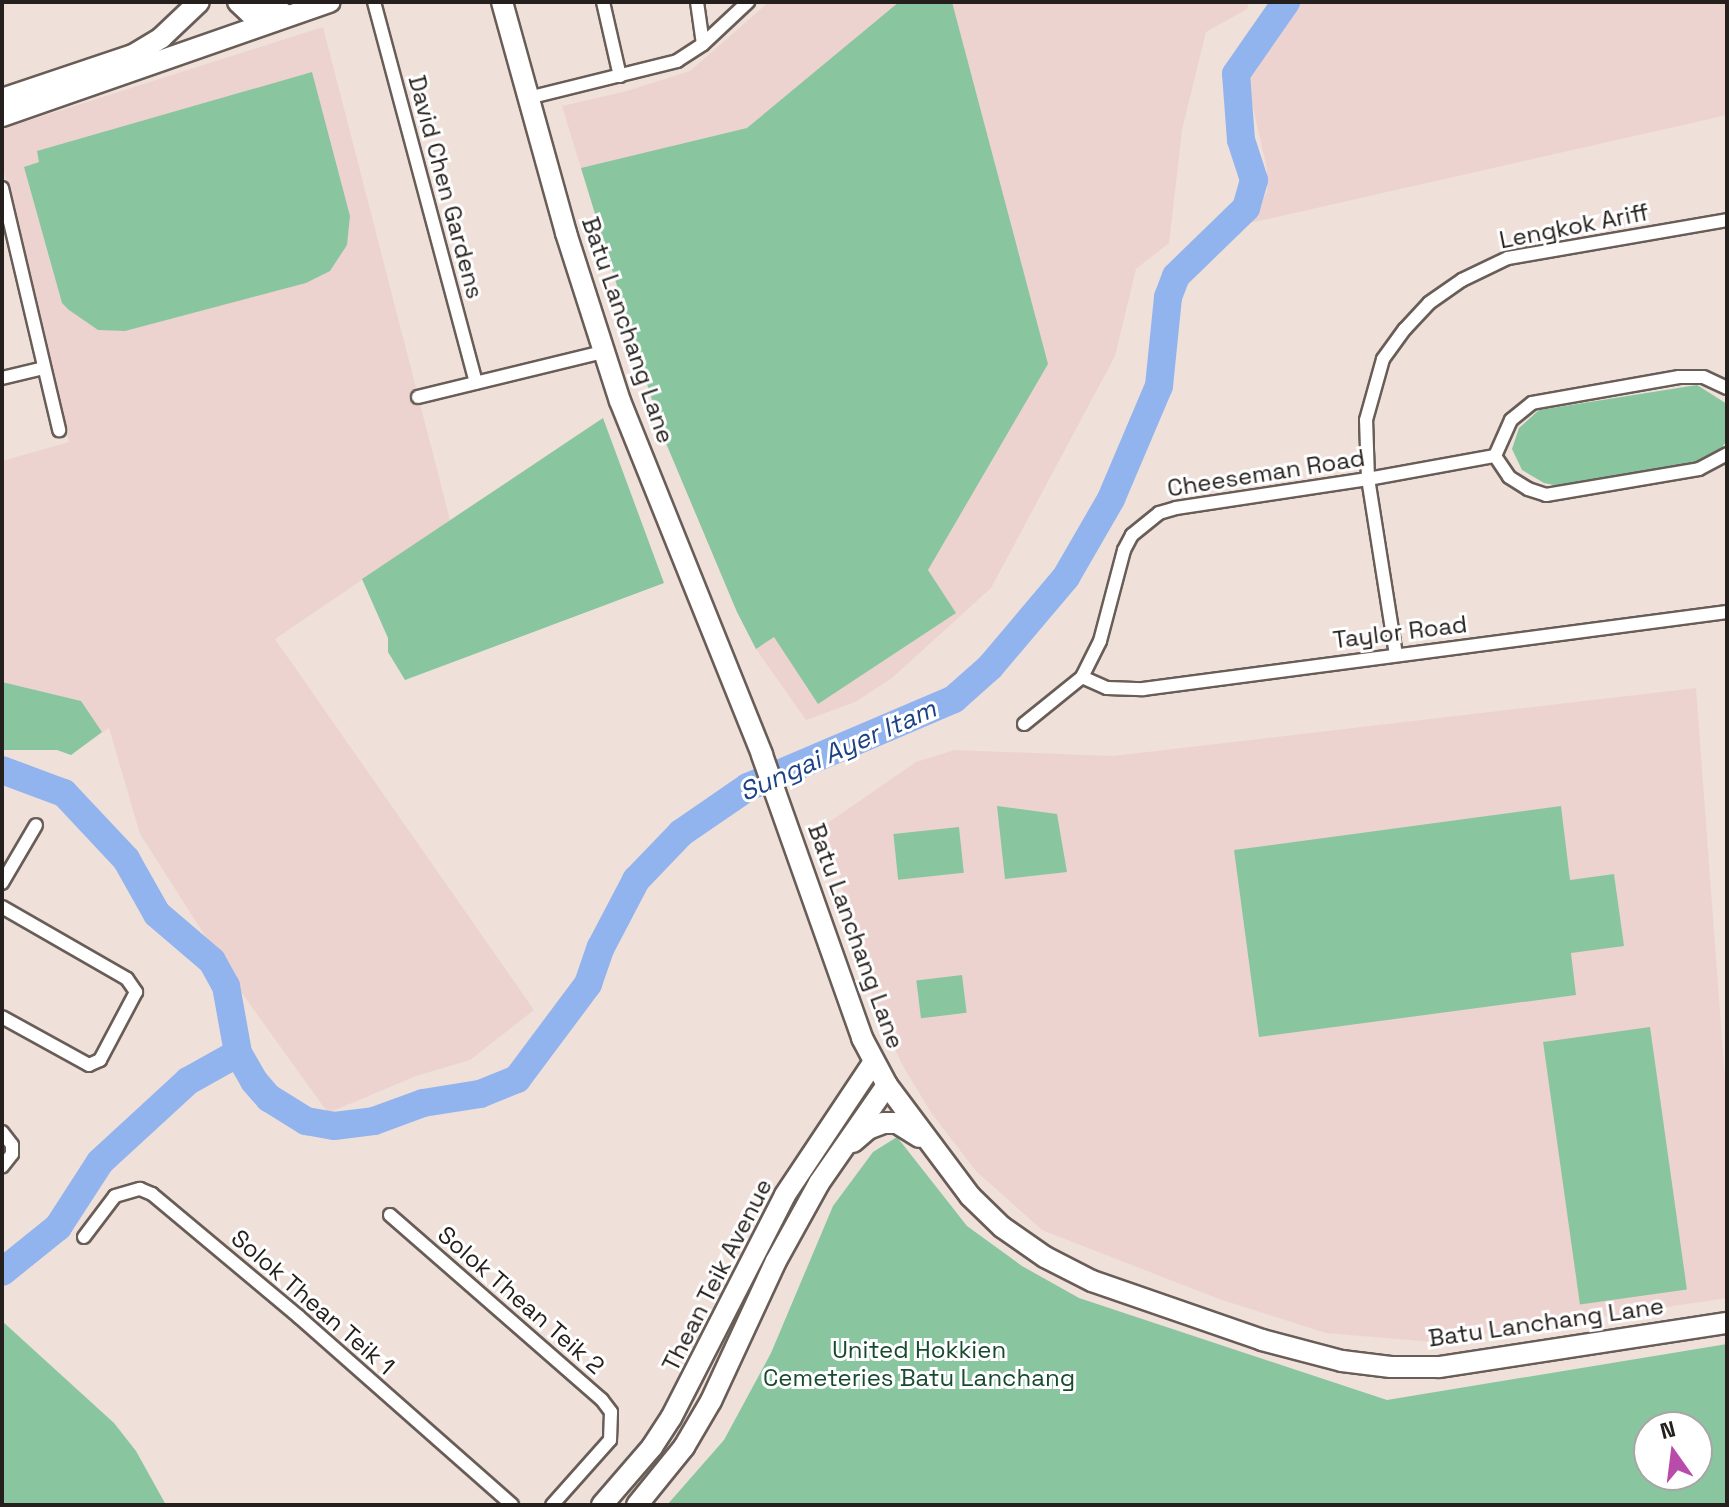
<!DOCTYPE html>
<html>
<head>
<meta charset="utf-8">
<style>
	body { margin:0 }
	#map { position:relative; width:1729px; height:1507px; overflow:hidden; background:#efe0da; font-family:"Space Grotesk",sans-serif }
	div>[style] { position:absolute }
	.education>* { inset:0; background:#edd3cf }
	.green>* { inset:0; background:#89c69f; transform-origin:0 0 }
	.river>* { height:28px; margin:-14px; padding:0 14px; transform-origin:14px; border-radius:14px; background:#92b4ee }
	.roads { filter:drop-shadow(2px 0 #695d57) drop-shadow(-2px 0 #695d57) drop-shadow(0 2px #695d57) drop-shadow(0 -2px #695d57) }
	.street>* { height:12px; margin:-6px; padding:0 6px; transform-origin:6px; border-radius:6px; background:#fff }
	.primary>* { height:20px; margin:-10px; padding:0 10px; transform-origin:10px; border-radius:10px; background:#fff }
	span { translate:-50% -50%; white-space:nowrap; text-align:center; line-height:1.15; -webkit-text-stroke:6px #fff; paint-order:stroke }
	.street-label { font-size:24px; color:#25201d }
	.park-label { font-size:24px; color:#174a2e }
	.water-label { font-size:26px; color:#1c4286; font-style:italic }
	.frame { position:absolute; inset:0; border:4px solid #25201d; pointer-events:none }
	.north { position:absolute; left:1633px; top:1411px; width:80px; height:80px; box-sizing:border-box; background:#fff; border:2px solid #a8a6a5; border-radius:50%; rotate:346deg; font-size:22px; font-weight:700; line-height:32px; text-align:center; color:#25201d }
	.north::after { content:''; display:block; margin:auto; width:28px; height:36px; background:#b94caa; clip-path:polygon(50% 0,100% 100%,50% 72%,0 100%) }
</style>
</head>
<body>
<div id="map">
	<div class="education">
		<div style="clip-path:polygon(769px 2px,1249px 2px,1247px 9px,1206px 32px,1182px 130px,1169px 243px,1136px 269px,1115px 356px,991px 588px,892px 678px,855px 702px,806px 720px,756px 649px,737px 612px,663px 436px,562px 106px,627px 91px,690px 71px)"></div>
		<div style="clip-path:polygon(1300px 2px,1727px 2px,1727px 115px,1250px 223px,1267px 192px,1267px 169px,1247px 81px)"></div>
		<div style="clip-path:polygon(323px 27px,450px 520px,275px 639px,534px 1010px,470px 1060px,416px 1076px,328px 1113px,239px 989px,140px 834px,109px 728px,71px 755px,57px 750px,2px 750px,2px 461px,69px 442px,2px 164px,2px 129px)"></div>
		<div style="clip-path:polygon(1696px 688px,1727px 1107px,1727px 1298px,1433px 1342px,1326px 1333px,1219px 1299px,1042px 1230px,976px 1171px,932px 1114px,904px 1068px,876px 1010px,825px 825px,916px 762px,955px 750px,1113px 756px)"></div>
	</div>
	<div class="green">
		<div style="clip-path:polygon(899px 2px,952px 2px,1048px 364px,928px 570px,956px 613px,818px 704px,774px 637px,756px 649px,737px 612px,663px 436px,581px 168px,747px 128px)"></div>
		<div style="clip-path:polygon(312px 72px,350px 216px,347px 245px,330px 271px,306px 283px,125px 331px,98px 330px,69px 310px,62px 303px,24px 167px,39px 162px,37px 151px)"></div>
		<div style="clip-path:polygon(1697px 385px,1727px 404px,1727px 440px,1717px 455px,1702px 462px,1559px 486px,1544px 483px,1522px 470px,1512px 449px,1519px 428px,1539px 410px)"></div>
		<div style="clip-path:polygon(603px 418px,664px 583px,405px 680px,388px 652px,388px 638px,362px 579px)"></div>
		<div style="clip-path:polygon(2px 682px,81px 701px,102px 732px,71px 755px,57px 750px,2px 750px)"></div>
		<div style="clip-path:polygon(997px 806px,1057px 814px,1067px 872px,1005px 879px)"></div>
		<div style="clip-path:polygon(1561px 806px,1570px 880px,1614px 874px,1624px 946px,1571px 953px,1576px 995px,1259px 1037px,1234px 850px)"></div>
		<div style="left:959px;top:827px;width:46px;height:66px;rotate:84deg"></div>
		<div style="left:962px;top:975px;width:38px;height:46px;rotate:83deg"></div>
		<div style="left:1650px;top:1027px;width:265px;height:108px;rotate:82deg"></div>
		<div style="clip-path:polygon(evenodd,897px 1137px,967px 1226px,1022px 1266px,1079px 1298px,1387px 1400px,1727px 1344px,1727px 1505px,667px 1505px,724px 1440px,771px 1353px,833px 1206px,873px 1152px,897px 1137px,1649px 1427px,1697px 1427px,1697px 1475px,1649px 1475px,1649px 1427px)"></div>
		<div style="clip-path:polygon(2px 1321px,114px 1423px,136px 1451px,166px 1505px,2px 1505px)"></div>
	</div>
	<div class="river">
		<div style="left:2px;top:770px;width:66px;rotate:20.4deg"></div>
		<div style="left:64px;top:793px;width:91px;rotate:46.8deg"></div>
		<div style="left:126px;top:859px;width:63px;rotate:60.6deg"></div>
		<div style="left:157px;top:914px;width:72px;rotate:40.5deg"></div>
		<div style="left:212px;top:961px;width:29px;rotate:61deg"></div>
		<div style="left:226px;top:986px;width:68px;rotate:79.8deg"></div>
		<div style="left:238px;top:1053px;width:32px;rotate:60deg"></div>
		<div style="left:254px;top:1081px;width:23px;rotate:49deg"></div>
		<div style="left:269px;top:1098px;width:44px;rotate:31.9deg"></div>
		<div style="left:306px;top:1121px;width:28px;rotate:10deg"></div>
		<div style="left:334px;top:1126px;width:40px;rotate:-7.1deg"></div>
		<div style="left:374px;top:1121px;width:52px;rotate:-20.2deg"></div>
		<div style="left:423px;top:1103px;width:58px;rotate:-9deg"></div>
		<div style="left:480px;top:1094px;width:40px;rotate:-22deg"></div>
		<div style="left:517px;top:1079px;width:119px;rotate:-53.2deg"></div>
		<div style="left:588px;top:984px;width:39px;rotate:-71deg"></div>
		<div style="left:601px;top:947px;width:76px;rotate:-62.4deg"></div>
		<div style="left:636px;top:880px;width:65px;rotate:-46.2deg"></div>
		<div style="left:681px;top:833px;width:81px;rotate:-34.5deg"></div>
		<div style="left:748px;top:787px;width:224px;rotate:-23.1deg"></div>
		<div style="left:954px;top:699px;width:48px;rotate:-41.6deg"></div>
		<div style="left:990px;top:667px;width:118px;rotate:-49.8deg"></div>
		<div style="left:1066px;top:577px;width:90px;rotate:-60deg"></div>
		<div style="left:1111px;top:499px;width:123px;rotate:-67deg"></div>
		<div style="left:1159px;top:386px;width:89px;rotate:-84.2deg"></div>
		<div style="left:1168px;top:297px;width:22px;rotate:-69deg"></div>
		<div style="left:1176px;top:276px;width:98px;rotate:-44.2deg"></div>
		<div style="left:1246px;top:208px;width:29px;rotate:-74deg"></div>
		<div style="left:1254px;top:180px;width:42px;rotate:-108deg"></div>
		<div style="left:1241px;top:140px;width:66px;rotate:-94.3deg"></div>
		<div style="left:1236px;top:74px;width:88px;rotate:-55.2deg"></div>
		<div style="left:2px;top:1272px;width:72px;rotate:-38.8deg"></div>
		<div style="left:58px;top:1227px;width:77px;rotate:-57.1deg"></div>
		<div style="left:100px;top:1162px;width:120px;rotate:-42.6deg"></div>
		<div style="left:188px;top:1081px;width:57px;rotate:-29.2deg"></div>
	</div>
	<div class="roads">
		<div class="street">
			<div style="left:374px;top:2px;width:394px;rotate:75deg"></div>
			<div style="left:603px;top:2px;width:76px;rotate:77.1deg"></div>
			<div style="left:697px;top:2px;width:42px;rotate:81.9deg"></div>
			<div style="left:528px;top:98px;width:154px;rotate:-13.9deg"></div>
			<div style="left:677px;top:61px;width:31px;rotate:-33deg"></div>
			<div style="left:703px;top:44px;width:62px;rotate:-43deg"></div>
			<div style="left:2px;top:188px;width:249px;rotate:76.7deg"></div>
			<div style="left:2px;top:378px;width:43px;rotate:-13.4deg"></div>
			<div style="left:1727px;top:388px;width:26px;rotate:-155deg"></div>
			<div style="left:1703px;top:377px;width:24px;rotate:180deg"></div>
			<div style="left:1679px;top:377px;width:149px;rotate:170deg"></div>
			<div style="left:1532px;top:403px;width:27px;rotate:141deg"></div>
			<div style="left:1511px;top:420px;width:39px;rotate:114deg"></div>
			<div style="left:1495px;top:456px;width:25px;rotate:56deg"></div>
			<div style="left:1509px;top:477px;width:22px;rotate:32deg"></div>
			<div style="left:1528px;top:489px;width:19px;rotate:18deg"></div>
			<div style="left:1546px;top:495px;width:155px;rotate:-9.6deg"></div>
			<div style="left:1699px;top:469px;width:32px;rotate:-28deg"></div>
			<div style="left:418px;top:397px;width:190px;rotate:-13.7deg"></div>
			<div style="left:1396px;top:655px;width:178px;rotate:-99deg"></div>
			<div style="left:1368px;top:479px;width:59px;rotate:-91.9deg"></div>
			<div style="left:1366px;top:420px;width:63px;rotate:-74.4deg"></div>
			<div style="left:1383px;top:359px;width:37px;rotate:-54deg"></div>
			<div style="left:1405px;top:329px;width:35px;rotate:-47deg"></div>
			<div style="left:1429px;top:303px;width:40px;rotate:-34.9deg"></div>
			<div style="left:1462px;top:280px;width:51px;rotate:-25.6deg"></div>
			<div style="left:1508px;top:258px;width:222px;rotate:-9.8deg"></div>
			<div style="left:1082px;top:677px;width:27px;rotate:24deg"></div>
			<div style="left:1107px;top:688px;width:36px;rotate:2deg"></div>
			<div style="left:1143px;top:689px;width:589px;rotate:-7.51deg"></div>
			<div style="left:1024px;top:724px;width:75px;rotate:-39deg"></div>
			<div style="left:1082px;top:677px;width:40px;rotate:-63.4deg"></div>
			<div style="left:1100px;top:641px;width:94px;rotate:-75.2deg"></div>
			<div style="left:1124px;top:550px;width:17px;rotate:-62deg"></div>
			<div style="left:1132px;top:535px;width:35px;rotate:-39deg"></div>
			<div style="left:1159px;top:513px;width:18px;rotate:-16deg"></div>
			<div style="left:1176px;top:508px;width:194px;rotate:-8.6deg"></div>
			<div style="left:1368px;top:479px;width:129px;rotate:-10.3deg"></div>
			<div style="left:2px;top:883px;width:67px;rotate:-59.6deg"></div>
			<div style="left:2px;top:907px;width:144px;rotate:29.9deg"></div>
			<div style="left:127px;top:979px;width:16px;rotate:55deg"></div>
			<div style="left:136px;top:992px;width:77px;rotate:117.9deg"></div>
			<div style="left:100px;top:1060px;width:12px;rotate:156deg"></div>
			<div style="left:89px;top:1065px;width:99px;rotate:-151.1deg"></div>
			<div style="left:2px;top:1132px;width:16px;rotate:52deg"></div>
			<div style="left:12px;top:1145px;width:9px;rotate:90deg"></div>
			<div style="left:12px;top:1154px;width:16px;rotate:128deg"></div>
			<div style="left:390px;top:1215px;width:281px;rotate:41.1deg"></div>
			<div style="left:602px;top:1400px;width:15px;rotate:53deg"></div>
			<div style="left:611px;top:1412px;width:28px;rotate:92deg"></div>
			<div style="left:610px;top:1440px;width:87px;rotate:131.7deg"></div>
			<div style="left:84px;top:1237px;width:51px;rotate:-52.9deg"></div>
			<div style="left:115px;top:1196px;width:26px;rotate:-16deg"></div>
			<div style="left:140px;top:1189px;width:13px;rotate:23deg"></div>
			<div style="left:152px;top:1194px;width:192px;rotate:39.9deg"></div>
			<div style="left:299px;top:1317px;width:284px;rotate:41.4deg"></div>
		</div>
		<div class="primary">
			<div style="left:238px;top:2px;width:16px;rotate:43deg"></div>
			<div style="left:250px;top:13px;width:33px"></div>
			<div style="left:502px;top:2px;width:240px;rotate:74.5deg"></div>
			<div style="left:566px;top:233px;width:176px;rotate:72.2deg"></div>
			<div style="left:620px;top:401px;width:381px;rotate:68.1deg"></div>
			<div style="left:762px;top:755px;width:300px;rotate:70.5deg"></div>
			<div style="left:862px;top:1038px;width:53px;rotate:62deg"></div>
			<div style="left:887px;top:1085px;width:139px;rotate:53.2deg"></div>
			<div style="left:970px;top:1196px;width:45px;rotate:44.1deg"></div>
			<div style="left:1002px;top:1227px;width:52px;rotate:34.9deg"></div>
			<div style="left:1045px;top:1257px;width:53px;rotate:27.1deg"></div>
			<div style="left:1092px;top:1281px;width:180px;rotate:19.1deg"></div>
			<div style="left:1262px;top:1340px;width:83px;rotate:14.7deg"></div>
			<div style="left:1342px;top:1361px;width:49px;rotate:7deg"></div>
			<div style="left:1391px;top:1367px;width:48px"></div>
			<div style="left:1439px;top:1367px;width:291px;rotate:-8.7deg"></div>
			<div style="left:2px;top:99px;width:138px;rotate:-18.6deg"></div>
			<div style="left:133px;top:55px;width:33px;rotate:-31deg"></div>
			<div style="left:161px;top:38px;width:52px;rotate:-43.5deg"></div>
			<div style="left:2px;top:116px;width:347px;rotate:-19.2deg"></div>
			<div style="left:853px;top:1142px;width:20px;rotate:-41deg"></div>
			<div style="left:868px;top:1129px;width:17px;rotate:-21deg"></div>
			<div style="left:884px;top:1123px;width:13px"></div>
			<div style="left:897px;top:1123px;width:26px;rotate:32deg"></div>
			<div style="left:602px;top:1505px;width:77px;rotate:-49.2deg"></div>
			<div style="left:652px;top:1447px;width:35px;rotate:-57deg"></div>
			<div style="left:671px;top:1418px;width:250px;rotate:-62.9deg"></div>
			<div style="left:785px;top:1195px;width:159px;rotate:-56.3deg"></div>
			<div style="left:637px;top:1505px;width:75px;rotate:-51deg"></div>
			<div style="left:684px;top:1447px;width:53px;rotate:-59.6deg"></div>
			<div style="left:711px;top:1401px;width:154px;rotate:-65.1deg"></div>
			<div style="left:776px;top:1261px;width:89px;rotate:-61.1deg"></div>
			<div style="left:819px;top:1183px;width:119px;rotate:-55.2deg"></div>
		</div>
	</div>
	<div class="street-label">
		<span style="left:446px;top:187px;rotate:75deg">David Chen Gardens</span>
		<span style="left:1574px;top:226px;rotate:-11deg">Lengkok Ariff</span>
		<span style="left:628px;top:330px;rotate:71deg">Batu Lanchang Lane</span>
		<span style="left:1266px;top:473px;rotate:-9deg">Cheeseman Road</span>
		<span style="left:1400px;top:632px;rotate:-7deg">Taylor Road</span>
		<span style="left:856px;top:936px;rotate:70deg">Batu Lanchang Lane</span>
		<span style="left:717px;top:1275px;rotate:-63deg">Thean Teik Avenue</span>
		<span style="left:521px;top:1300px;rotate:41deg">Solok Thean Teik 2</span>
		<span style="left:313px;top:1302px;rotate:41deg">Solok Thean Teik 1</span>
		<span style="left:1546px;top:1322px;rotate:-8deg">Batu Lanchang Lane</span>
	</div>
	<div class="park-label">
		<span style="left:919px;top:1364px">United Hokkien<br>Cemeteries Batu Lanchang</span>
	</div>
	<div class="water-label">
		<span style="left:838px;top:751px;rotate:-24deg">Sungai Ayer Itam</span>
	</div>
	<div class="frame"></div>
	<div class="north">N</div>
</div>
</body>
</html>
